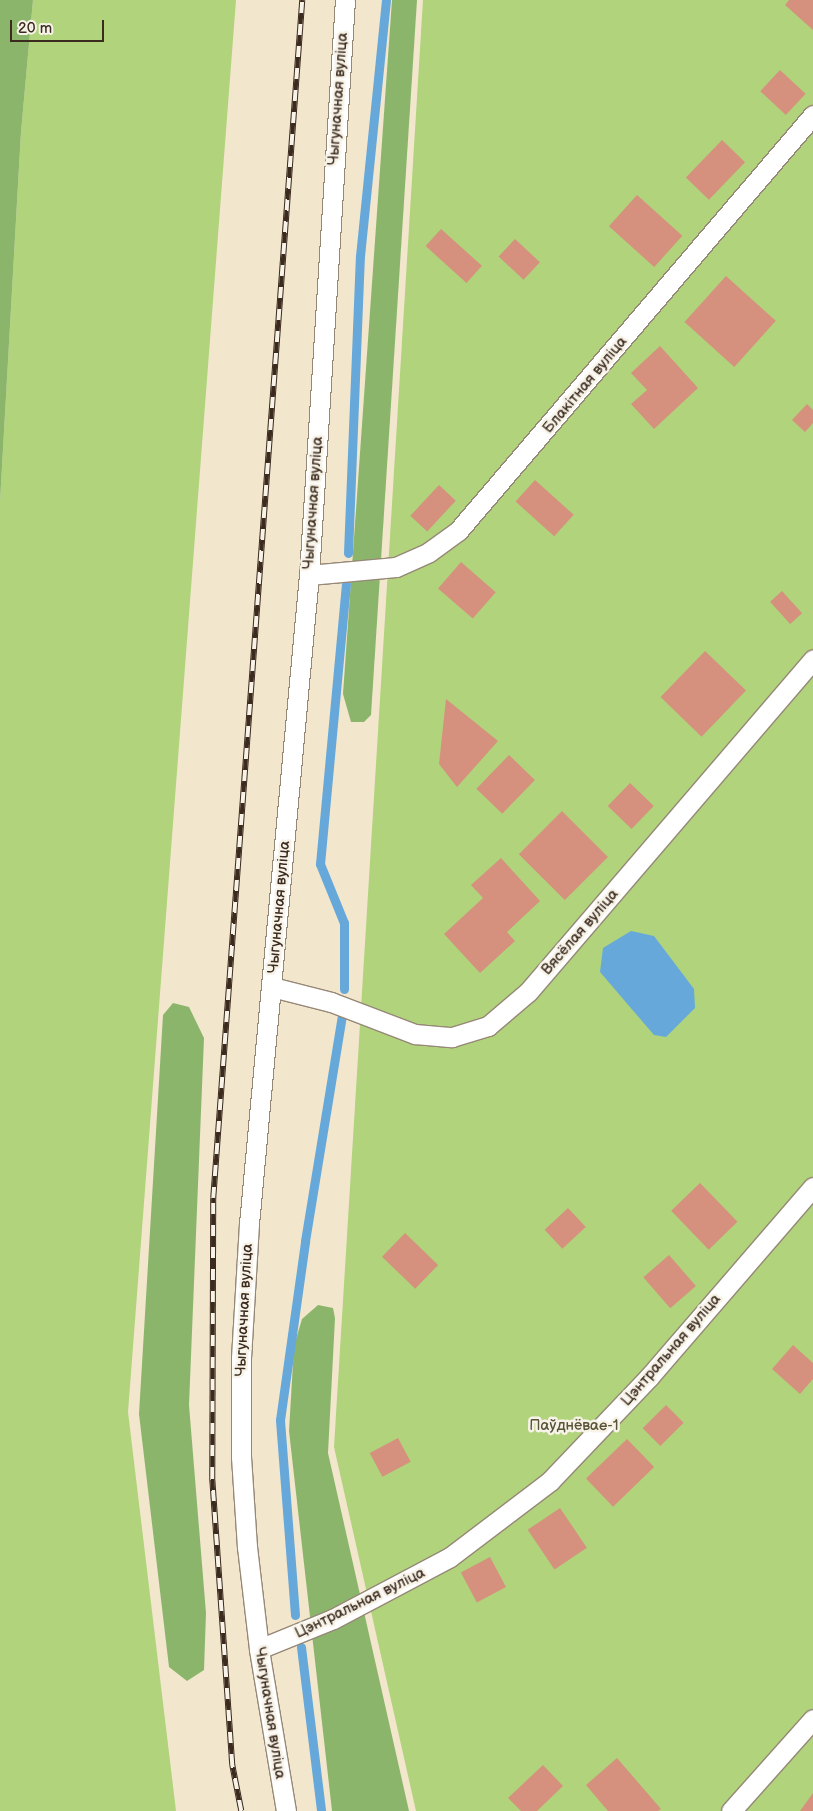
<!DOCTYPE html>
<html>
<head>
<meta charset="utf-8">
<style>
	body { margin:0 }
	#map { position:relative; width:813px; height:1811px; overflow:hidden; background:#f2e6cd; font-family:"Balsamiq Sans",sans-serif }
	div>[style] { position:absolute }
	.green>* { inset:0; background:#b0d37c }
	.forest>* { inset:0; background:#8cb56c }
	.water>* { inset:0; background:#66a8da }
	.stream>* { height:9px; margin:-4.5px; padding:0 4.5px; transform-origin:4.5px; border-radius:4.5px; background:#66a8da }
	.building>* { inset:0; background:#d5917d; transform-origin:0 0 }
	.roads { filter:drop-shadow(1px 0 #968876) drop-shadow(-1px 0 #968876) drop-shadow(0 1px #968876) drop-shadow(0 -1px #968876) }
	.service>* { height:19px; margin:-9.5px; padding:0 9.5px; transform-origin:9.5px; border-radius:9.5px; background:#fff }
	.rail>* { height:5.5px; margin-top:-2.75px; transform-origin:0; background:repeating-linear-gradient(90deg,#f7f3e8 0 11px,#3b2a1e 0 22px); box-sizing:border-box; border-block:1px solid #3b2a1e }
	span { translate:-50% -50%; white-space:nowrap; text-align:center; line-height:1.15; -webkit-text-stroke:5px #f7f3e8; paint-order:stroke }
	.street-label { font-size:15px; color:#3b2a1e }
	.park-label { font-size:15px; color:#585436 }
	.scale { position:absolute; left:10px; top:20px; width:94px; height:22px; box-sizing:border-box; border:2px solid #3b2a1e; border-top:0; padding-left:6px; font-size:15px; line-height:18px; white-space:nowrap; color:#3b2a1e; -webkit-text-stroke:4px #f7f3e8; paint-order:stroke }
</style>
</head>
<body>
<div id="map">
	<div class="green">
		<div style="clip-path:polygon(33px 0,236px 0,128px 1412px,176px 1811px,0 1811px,0 502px,21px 132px)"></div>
		<div style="clip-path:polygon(423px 0,813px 0,813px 1811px,416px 1811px,334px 1447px)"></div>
	</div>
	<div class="forest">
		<div style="clip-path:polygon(0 0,33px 0,21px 132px,0 502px)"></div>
		<div style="clip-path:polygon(392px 0,417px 0,371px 715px,364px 722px,351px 722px,343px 694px)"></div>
		<div style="clip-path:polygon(173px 1003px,189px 1007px,204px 1038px,189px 1405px,206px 1613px,204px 1670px,187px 1681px,169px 1667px,139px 1414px,163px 1015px)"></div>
		<div style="clip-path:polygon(318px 1305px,333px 1308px,335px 1318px,328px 1453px,409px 1811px,332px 1811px,289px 1431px,294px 1346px,302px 1319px)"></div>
	</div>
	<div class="water">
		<div style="clip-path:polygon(631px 931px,654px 936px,694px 989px,695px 1008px,666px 1037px,654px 1035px,600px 972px,603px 948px)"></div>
	</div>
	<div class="stream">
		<div style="left:348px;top:553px;width:297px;rotate:-87.7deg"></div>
		<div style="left:360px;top:256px;width:257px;rotate:-84.2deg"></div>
		<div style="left:344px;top:989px;width:66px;rotate:-90deg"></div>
		<div style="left:344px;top:923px;width:64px;rotate:-112.1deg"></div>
		<div style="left:320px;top:864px;width:281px;rotate:-84.7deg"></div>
		<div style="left:295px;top:1615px;width:196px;rotate:-94.4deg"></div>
		<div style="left:280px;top:1420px;width:181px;rotate:-82deg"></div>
		<div style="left:305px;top:1241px;width:229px;rotate:-80.7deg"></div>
		<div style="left:301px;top:1647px;width:165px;rotate:83deg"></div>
	</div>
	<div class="building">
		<div style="clip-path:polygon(789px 0,813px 0,813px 30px,785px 5px)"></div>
		<div style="left:780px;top:70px;width:35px;height:29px;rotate:43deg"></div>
		<div style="left:722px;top:140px;width:32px;height:52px;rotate:44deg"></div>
		<div style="left:637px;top:195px;width:61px;height:42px;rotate:42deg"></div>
		<div style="left:441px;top:229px;width:55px;height:23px;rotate:42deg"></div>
		<div style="left:515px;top:239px;width:34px;height:24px;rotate:43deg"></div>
		<div style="left:726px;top:276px;width:67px;height:62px;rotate:42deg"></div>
		<div style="clip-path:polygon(660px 346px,698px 388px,654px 429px,631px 404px,647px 390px,631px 373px)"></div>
		<div style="clip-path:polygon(807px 404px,813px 410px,813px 423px,805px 432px,792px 420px)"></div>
		<div style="left:535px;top:480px;width:52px;height:29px;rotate:42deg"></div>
		<div style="left:439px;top:485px;width:23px;height:42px;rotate:43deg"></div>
		<div style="left:461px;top:562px;width:46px;height:35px;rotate:41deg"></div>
		<div style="left:782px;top:591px;width:30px;height:16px;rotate:48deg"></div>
		<div style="left:705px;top:651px;width:57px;height:64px;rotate:44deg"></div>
		<div style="clip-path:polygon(446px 699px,498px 741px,457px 787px,439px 764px)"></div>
		<div style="left:509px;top:755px;width:36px;height:47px;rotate:44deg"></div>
		<div style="left:630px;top:783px;width:33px;height:32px;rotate:44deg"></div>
		<div style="left:562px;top:811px;width:65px;height:61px;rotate:45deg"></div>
		<div style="clip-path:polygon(501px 858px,540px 901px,507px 932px,515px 941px,480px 973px,444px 934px,483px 898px,471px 885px)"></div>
		<div style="left:700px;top:1183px;width:54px;height:40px;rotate:46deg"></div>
		<div style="left:568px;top:1208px;width:26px;height:32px;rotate:47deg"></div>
		<div style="left:405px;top:1233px;width:46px;height:33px;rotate:44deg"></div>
		<div style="left:669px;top:1255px;width:41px;height:34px;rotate:49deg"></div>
		<div style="clip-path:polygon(793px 1345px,813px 1363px,813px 1379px,800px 1394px,772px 1369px)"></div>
		<div style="left:666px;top:1405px;width:25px;height:33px;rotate:45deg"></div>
		<div style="left:398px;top:1438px;width:27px;height:32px;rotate:62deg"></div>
		<div style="left:627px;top:1439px;width:39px;height:57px;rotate:46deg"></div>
		<div style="left:560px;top:1508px;width:48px;height:39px;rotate:56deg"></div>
		<div style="left:490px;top:1557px;width:34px;height:33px;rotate:62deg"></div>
		<div style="clip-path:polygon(617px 1758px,661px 1809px,658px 1811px,608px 1811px,586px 1785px)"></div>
		<div style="clip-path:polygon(543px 1765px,563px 1786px,537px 1811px,521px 1811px,508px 1798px)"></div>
		<div style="clip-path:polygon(813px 1793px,813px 1811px,800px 1811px)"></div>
	</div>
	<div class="roads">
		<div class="service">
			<div style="left:309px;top:575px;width:87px;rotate:-5.3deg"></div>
			<div style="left:396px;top:567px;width:36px;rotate:-24deg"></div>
			<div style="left:429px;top:552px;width:36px;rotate:-36deg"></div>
			<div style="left:458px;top:531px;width:547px;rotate:-49.52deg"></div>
			<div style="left:272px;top:987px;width:61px;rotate:14.3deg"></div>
			<div style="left:331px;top:1002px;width:90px;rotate:20.9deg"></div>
			<div style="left:415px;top:1034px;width:37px;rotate:5deg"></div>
			<div style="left:452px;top:1037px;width:38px;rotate:-17deg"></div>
			<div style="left:488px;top:1026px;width:52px;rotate:-40.4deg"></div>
			<div style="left:528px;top:992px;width:438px;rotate:-49.4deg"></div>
			<div style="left:259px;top:1649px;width:80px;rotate:-22.1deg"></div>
			<div style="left:333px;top:1619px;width:132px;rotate:-27.9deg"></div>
			<div style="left:450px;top:1557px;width:126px;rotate:-37.2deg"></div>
			<div style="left:550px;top:1481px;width:144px;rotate:-46.4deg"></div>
			<div style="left:649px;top:1377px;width:251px;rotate:-49.2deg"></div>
			<div style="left:286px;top:1811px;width:164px;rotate:-99.5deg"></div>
			<div style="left:259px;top:1649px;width:103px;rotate:-96.7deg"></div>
			<div style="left:247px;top:1547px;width:90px;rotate:-93.8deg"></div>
			<div style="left:241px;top:1457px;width:99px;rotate:-90deg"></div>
			<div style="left:241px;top:1358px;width:134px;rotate:-86.6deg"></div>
			<div style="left:249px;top:1224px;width:652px;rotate:-84.72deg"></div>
			<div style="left:309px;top:575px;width:576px;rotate:-86.42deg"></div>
			<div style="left:731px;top:1811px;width:123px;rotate:-48.3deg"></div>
		</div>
	</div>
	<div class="rail">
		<div style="left:241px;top:1811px;width:47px;rotate:-101.1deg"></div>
		<div style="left:232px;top:1765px;width:288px;rotate:-94deg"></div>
		<div style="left:212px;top:1478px;width:280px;rotate:-89.8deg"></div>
		<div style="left:213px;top:1198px;width:1201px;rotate:-85.75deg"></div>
	</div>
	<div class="street-label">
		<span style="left:338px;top:99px;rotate:-86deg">Чыгуначная вуліца</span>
		<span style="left:585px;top:385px;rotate:-50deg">Блакітная вуліца</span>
		<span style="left:313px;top:503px;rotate:-86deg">Чыгуначная вуліца</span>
		<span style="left:279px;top:907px;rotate:-85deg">Чыгуначная вуліца</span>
		<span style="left:580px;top:932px;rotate:-49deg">Вясёлая вуліца</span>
		<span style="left:244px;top:1310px;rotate:-87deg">Чыгуначная вуліца</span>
		<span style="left:671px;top:1350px;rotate:-49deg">Цэнтральная вуліца</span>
		<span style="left:360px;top:1603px;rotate:-26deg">Цэнтральная вуліца</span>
		<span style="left:270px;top:1713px;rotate:81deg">Чыгуначная вуліца</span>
	</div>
	<div class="park-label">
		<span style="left:574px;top:1426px">Паўднёвае-1</span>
	</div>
	<div class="scale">20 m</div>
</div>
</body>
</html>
